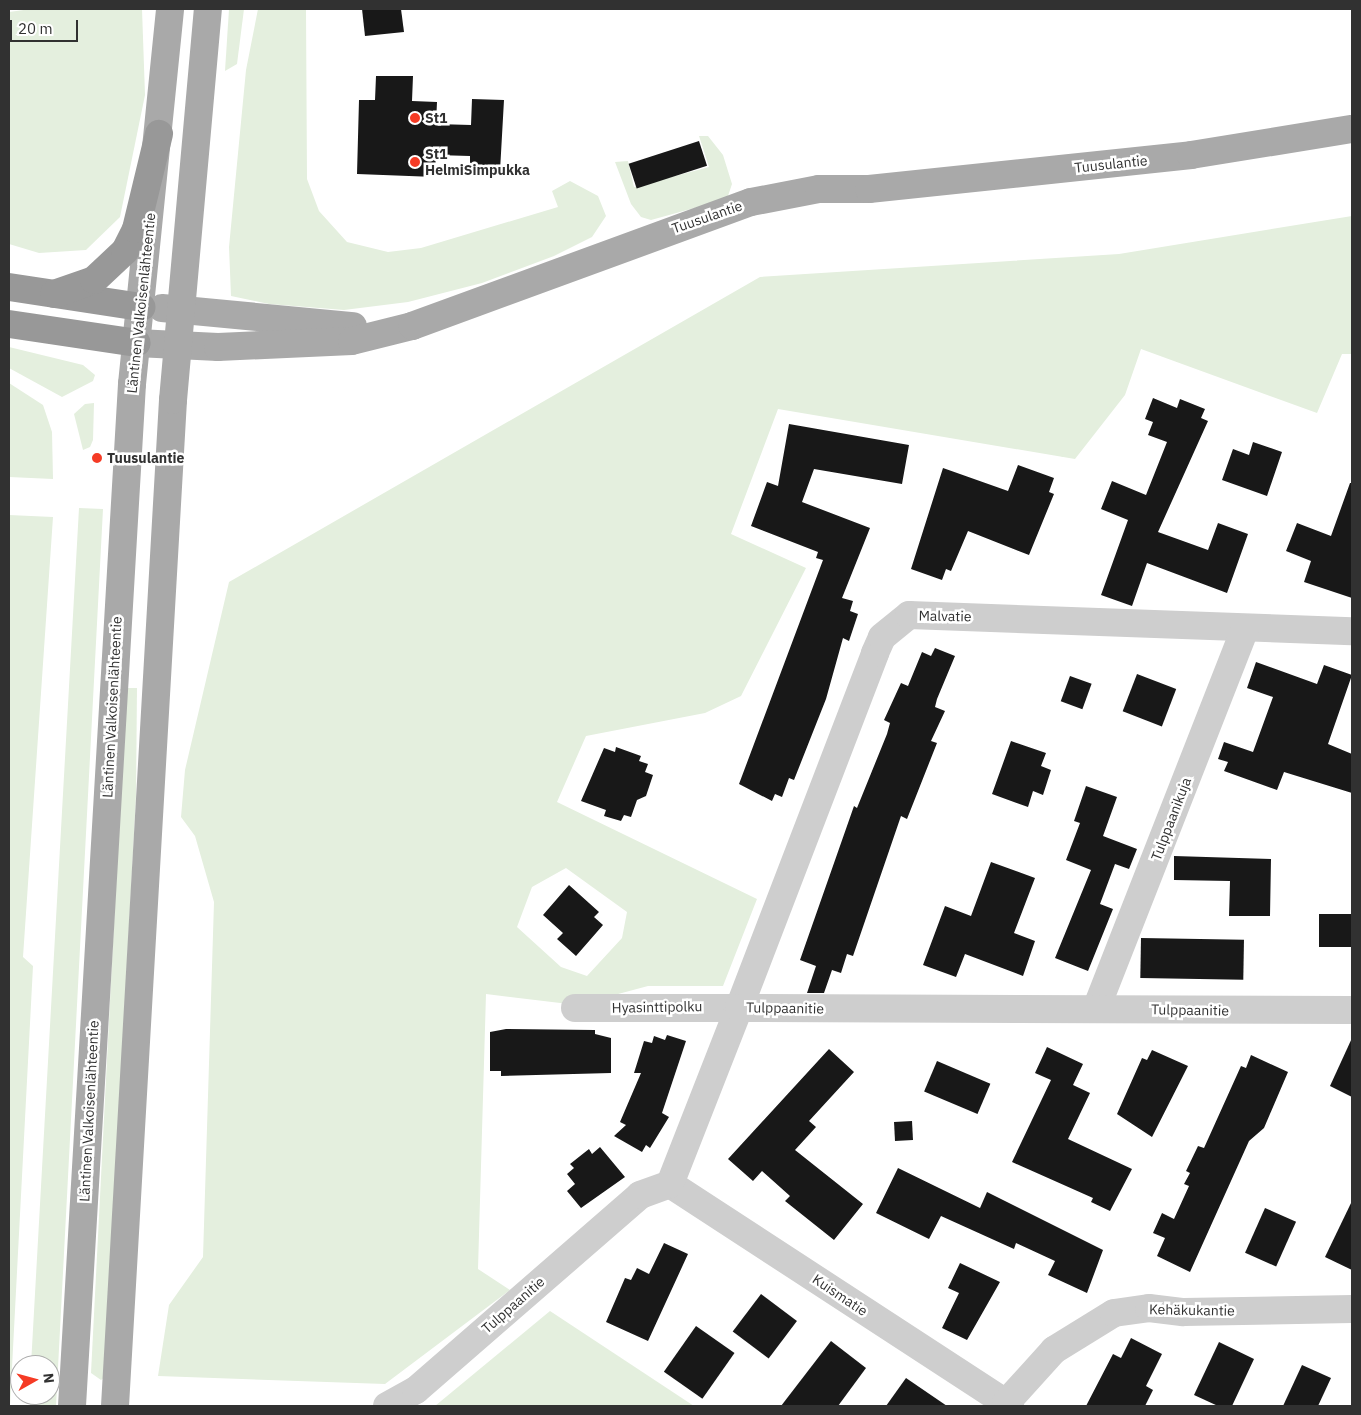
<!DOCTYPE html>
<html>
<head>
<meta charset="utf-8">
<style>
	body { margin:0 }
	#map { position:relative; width:1361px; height:1415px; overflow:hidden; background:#fff; font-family:"IBM Plex Sans",sans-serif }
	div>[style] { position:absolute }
	.green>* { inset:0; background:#e4efde }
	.building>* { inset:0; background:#181818; transform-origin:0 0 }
	.minor>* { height:28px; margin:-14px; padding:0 14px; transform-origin:14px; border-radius:14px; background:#cecece }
	.major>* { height:28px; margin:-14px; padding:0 14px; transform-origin:14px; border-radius:14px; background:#a9a9a9 }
	.highway>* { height:28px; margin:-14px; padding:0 14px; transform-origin:14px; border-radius:14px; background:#989898 }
	.dots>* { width:14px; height:14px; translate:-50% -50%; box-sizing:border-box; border:2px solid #fff; border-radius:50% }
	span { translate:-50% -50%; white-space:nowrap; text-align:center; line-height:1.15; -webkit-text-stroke:5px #fff; paint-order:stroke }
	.poi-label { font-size:14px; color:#313131; font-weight:700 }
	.left { translate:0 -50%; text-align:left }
	.street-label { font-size:14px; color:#313131 }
	.frame { position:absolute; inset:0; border:10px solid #313131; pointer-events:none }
	.north { position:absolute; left:10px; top:1355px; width:50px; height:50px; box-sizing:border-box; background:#fff; border:1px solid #adadad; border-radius:50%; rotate:83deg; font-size:14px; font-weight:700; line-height:20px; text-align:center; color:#313131 }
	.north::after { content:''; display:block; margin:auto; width:18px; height:22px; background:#f53b25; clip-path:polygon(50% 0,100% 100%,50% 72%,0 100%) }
	.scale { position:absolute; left:10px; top:20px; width:68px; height:22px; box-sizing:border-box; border:2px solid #313131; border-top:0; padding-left:6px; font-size:15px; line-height:18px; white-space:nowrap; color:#313131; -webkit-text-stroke:4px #fff; paint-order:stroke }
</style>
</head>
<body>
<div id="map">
	<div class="green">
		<div style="clip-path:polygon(31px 9px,142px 9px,145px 95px,120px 217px,86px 250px,39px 253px,9px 244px,9px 12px)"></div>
		<div style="clip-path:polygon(229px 9px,244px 9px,237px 64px,225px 71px)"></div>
		<div style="clip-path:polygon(258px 9px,306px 9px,307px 179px,319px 211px,347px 242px,388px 252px,421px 248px,558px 207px,552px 191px,570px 181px,598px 196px,606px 216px,592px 237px,554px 256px,482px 283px,408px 302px,344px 310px,269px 304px,231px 296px,229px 247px,246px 70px)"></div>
		<div style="clip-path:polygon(699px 136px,708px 136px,723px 155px,732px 184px,727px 199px,651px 220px,641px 217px,631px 204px,615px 162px,628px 161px,634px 187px,709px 167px)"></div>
		<div style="clip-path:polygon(evenodd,1352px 216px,1352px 354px,1342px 354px,1317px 413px,1141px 349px,1125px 395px,1075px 459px,778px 409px,731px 534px,806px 568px,741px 696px,705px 713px,586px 736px,557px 802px,757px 899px,723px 986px,648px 986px,577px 1005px,486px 994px,478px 1269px,510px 1290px,385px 1384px,158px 1376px,169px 1305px,203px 1257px,214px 902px,195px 836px,181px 817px,185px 770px,229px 582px,760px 277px,1119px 254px,1352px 216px,566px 868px,627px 912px,622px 938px,587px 976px,561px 967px,517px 927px,532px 887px,566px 868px)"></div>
		<div style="clip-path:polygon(9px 347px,83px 365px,95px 375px,93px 381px,62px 397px,9px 368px)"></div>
		<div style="clip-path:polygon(9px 383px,43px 405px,52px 432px,53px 479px,9px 477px)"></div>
		<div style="clip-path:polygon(94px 403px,93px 440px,90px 447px,83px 450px,74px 414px,85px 404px)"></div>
		<div style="clip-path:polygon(79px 508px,103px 509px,56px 1406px,30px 1406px,30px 1395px,50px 1395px,50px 1365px,31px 1365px)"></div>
		<div style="clip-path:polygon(9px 515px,53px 517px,23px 957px,33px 966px,10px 1406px)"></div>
		<div style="clip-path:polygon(126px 688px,137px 688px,136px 796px,105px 1377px,101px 1380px,91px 1373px)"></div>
		<div style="clip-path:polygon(550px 1311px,694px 1406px,435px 1406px)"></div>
	</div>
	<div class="building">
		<div style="clip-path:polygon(362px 9px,401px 9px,404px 32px,365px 36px)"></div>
		<div style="clip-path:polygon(376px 76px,413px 76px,412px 101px,437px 102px,436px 124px,471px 125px,472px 99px,504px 100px,500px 171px,470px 170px,470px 156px,436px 155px,435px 177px,357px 174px,359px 100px,375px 100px)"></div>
		<div style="left:699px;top:141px;width:26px;height:74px;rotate:72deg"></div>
		<div style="clip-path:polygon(1153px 398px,1177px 408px,1180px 399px,1205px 409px,1201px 418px,1208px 421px,1158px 532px,1208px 550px,1218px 523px,1248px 534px,1227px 593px,1147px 563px,1132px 606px,1101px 595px,1128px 520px,1101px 509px,1112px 481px,1146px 495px,1167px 442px,1148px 435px,1153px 422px,1145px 419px)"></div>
		<div style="clip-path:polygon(789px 424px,909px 445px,902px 484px,814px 469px,802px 502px,870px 528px,842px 598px,853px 601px,850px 611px,858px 614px,849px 641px,843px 638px,826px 699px,794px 780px,789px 778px,782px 797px,775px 794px,772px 801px,739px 784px,823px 560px,816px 558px,818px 552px,751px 526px,767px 482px,778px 486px)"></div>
		<div style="clip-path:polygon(1253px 442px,1282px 452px,1267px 496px,1222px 480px,1233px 449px,1249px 455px)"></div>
		<div style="clip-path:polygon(1018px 465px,1054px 478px,1049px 492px,1054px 494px,1029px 555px,968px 531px,951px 571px,946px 569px,942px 580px,911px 569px,943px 468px,1008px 491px)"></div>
		<div style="clip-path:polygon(1350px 483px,1352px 483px,1352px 598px,1304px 582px,1311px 561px,1286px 551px,1297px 523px,1331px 536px)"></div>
		<div style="clip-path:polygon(935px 648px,955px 656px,937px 699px,935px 707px,945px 711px,931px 741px,937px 743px,907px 819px,901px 816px,853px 956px,847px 954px,841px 973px,832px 970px,824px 993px,807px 993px,816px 966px,800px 960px,854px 806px,857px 808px,887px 734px,890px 723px,884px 720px,901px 683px,908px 686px,922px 652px,931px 656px)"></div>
		<div style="clip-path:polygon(1256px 662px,1317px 684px,1324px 665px,1352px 675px,1328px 744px,1352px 754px,1352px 793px,1284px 772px,1277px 790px,1224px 771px,1228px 762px,1218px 759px,1224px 742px,1253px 752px,1273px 697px,1247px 688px)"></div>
		<div style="left:1137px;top:674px;width:42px;height:40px;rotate:21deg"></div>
		<div style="left:1070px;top:676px;width:23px;height:27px;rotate:20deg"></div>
		<div style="clip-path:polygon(1011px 741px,1046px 753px,1041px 766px,1051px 770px,1043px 795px,1033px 791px,1028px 807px,992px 794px)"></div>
		<div style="clip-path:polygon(616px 747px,641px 756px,639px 761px,648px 764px,645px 772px,653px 775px,646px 796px,637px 800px,631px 817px,624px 815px,621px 821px,604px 816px,606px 810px,581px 801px,604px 748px,615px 752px)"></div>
		<div style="clip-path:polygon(1086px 786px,1117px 797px,1103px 836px,1137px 849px,1129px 869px,1115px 864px,1100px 904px,1113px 909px,1088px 971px,1055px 958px,1091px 870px,1066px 860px,1080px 823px,1074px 821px)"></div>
		<div style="clip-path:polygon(1174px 856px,1271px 859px,1270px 916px,1229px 916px,1230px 881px,1174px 880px)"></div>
		<div style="clip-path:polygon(991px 862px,1035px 878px,1014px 933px,1035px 941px,1023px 976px,965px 954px,956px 977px,923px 965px,945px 906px,971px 916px)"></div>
		<div style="clip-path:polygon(569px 885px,599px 912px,594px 917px,603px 925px,576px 956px,557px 939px,563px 933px,543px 915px)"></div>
		<div style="left:1319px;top:914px;width:33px;height:33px"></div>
		<div style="left:1141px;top:938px;width:103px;height:40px;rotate:1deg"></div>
		<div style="clip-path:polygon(506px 1029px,595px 1030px,595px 1034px,611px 1038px,611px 1073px,501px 1076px,501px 1071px,490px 1071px,490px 1032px)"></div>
		<div style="clip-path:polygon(667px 1035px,686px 1041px,662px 1113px,669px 1117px,650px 1148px,646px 1145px,642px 1152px,614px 1136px,626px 1125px,620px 1122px,641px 1073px,634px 1073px,644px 1041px,652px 1043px,654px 1036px,665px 1040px)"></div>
		<div style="clip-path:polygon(1352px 1038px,1352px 1097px,1330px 1086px)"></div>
		<div style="clip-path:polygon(1047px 1047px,1083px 1064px,1073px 1085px,1090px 1093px,1068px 1139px,1132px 1169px,1110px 1211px,1091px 1202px,1093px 1198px,1012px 1162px,1051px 1080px,1035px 1073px)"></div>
		<div style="clip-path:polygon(829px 1049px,854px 1072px,809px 1121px,816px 1127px,795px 1150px,863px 1204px,834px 1240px,785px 1201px,790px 1196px,762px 1171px,753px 1181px,728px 1159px)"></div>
		<div style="clip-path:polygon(1152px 1050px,1188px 1066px,1152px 1137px,1117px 1114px,1142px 1058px,1147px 1060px)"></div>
		<div style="clip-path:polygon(1251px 1055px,1288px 1072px,1264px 1128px,1249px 1141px,1190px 1272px,1157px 1256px,1165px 1238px,1153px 1233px,1162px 1213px,1174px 1219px,1189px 1186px,1184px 1184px,1190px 1173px,1186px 1171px,1198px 1146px,1204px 1148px,1241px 1066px,1246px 1068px)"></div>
		<div style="left:937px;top:1061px;width:58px;height:33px;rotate:23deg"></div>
		<div style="left:912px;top:1121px;width:19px;height:18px;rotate:87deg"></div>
		<div style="clip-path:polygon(600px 1147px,625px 1177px,581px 1208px,567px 1191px,575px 1184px,567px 1174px,574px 1168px,570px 1164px,589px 1149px,592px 1154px)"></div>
		<div style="clip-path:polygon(898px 1168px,980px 1208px,987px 1192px,1103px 1250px,1087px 1293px,1048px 1275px,1055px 1261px,1016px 1243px,1014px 1249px,941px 1216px,929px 1239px,876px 1213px)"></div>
		<div style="clip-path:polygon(1352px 1201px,1352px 1270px,1325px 1257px)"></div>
		<div style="left:1265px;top:1208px;width:34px;height:49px;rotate:24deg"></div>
		<div style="clip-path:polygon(664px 1243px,688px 1254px,648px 1341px,606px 1322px,625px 1278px,631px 1280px,637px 1268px,649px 1274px)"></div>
		<div style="clip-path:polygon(960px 1263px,1000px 1282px,967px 1340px,942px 1328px,959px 1293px,948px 1288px)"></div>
		<div style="left:761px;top:1294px;width:45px;height:47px;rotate:37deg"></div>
		<div style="left:696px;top:1326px;width:47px;height:56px;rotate:35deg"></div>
		<div style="clip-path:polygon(1131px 1338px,1162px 1354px,1146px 1386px,1153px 1390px,1145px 1406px,1086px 1406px,1113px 1354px,1121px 1358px)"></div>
		<div style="clip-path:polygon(831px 1341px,866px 1368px,838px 1406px,781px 1406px)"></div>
		<div style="clip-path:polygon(1219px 1342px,1254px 1359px,1232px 1406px,1218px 1406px,1194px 1395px)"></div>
		<div style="clip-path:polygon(1302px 1365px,1331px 1378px,1318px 1406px,1283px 1406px)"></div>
		<div style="clip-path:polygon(906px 1378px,947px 1406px,886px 1406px)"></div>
	</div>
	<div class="minor">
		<div style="left:575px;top:1008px;width:164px"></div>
		<div style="left:739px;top:1008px;width:380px;rotate:-69deg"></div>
		<div style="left:875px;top:653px;width:17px;rotate:-66deg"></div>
		<div style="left:882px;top:637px;width:35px;rotate:-39deg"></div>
		<div style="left:909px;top:615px;width:443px;rotate:2.1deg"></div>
		<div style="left:1096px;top:1009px;width:408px;rotate:-68.6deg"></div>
		<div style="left:670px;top:1184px;width:406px;rotate:33.1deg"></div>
		<div style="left:1006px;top:1403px;width:72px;rotate:-47.8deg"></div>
		<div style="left:1054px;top:1350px;width:70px;rotate:-31.7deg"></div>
		<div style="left:1114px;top:1313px;width:35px;rotate:-8deg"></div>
		<div style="left:1149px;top:1308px;width:35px;rotate:7deg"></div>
		<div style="left:1184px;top:1312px;width:168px;rotate:-1deg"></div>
		<div style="left:387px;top:1406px;width:33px;rotate:-29deg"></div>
		<div style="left:416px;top:1390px;width:297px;rotate:-41deg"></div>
		<div style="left:640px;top:1195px;width:32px;rotate:-20deg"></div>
		<div style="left:670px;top:1184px;width:189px;rotate:-68.6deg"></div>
		<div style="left:739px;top:1008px;width:613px;rotate:0.19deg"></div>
	</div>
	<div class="major">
		<div style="left:162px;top:308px;width:192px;rotate:5.4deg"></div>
		<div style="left:137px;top:343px;width:81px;rotate:2.8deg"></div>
		<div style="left:218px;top:347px;width:134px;rotate:-2.6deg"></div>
		<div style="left:352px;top:341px;width:62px;rotate:-14deg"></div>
		<div style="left:412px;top:326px;width:361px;rotate:-20.1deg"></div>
		<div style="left:751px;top:202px;width:69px;rotate:-10.8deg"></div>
		<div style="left:819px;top:189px;width:50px"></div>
		<div style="left:869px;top:189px;width:324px;rotate:-6deg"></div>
		<div style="left:1191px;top:155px;width:163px;rotate:-9.2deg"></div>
		<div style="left:72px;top:1406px;width:1024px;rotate:-86.64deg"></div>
		<div style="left:132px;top:384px;width:377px;rotate:-84.2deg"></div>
		<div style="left:115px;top:1406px;width:1008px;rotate:-86.7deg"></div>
		<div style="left:173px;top:400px;width:393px;rotate:-84.9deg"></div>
	</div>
	<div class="highway">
		<div style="left:9px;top:287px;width:134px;rotate:8.6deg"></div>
		<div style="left:54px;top:294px;width:42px;rotate:-19.3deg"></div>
		<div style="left:94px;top:280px;width:42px;rotate:-43.1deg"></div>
		<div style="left:125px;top:251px;width:25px;rotate:-63deg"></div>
		<div style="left:136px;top:229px;width:98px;rotate:-76.4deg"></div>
		<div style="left:9px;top:324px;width:129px;rotate:8.4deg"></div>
	</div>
	<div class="dots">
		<div style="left:415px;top:118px;background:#f53b25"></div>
		<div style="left:415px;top:162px;background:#f53b25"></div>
		<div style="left:97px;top:458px;background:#f53b25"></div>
	</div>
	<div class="poi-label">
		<span class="left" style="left:425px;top:118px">St1</span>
		<span class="left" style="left:425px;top:162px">St1<br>HelmiSimpukka</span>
		<span class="left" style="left:107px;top:458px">Tuusulantie</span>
	</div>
	<div class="street-label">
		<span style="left:1111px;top:164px;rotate:-6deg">Tuusulantie</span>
		<span style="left:707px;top:217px;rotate:-19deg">Tuusulantie</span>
		<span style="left:141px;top:303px;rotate:-84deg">Läntinen Valkoisenlähteentie</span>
		<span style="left:945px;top:616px;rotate:1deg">Malvatie</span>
		<span style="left:112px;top:707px;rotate:-87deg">Läntinen Valkoisenlähteentie</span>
		<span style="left:1171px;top:819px;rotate:-69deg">Tulppaanikuja</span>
		<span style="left:657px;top:1007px;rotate:-1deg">Hyasinttipolku</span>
		<span style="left:785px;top:1008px;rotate:1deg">Tulppaanitie</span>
		<span style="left:1190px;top:1010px;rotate:1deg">Tulppaanitie</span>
		<span style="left:89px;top:1111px;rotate:-87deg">Läntinen Valkoisenlähteentie</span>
		<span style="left:840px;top:1295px;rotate:34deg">Kuismatie</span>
		<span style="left:513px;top:1305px;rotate:-41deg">Tulppaanitie</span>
		<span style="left:1192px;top:1310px;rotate:1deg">Kehäkukantie</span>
	</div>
	<div class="frame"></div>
	<div class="north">N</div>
	<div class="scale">20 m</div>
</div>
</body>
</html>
